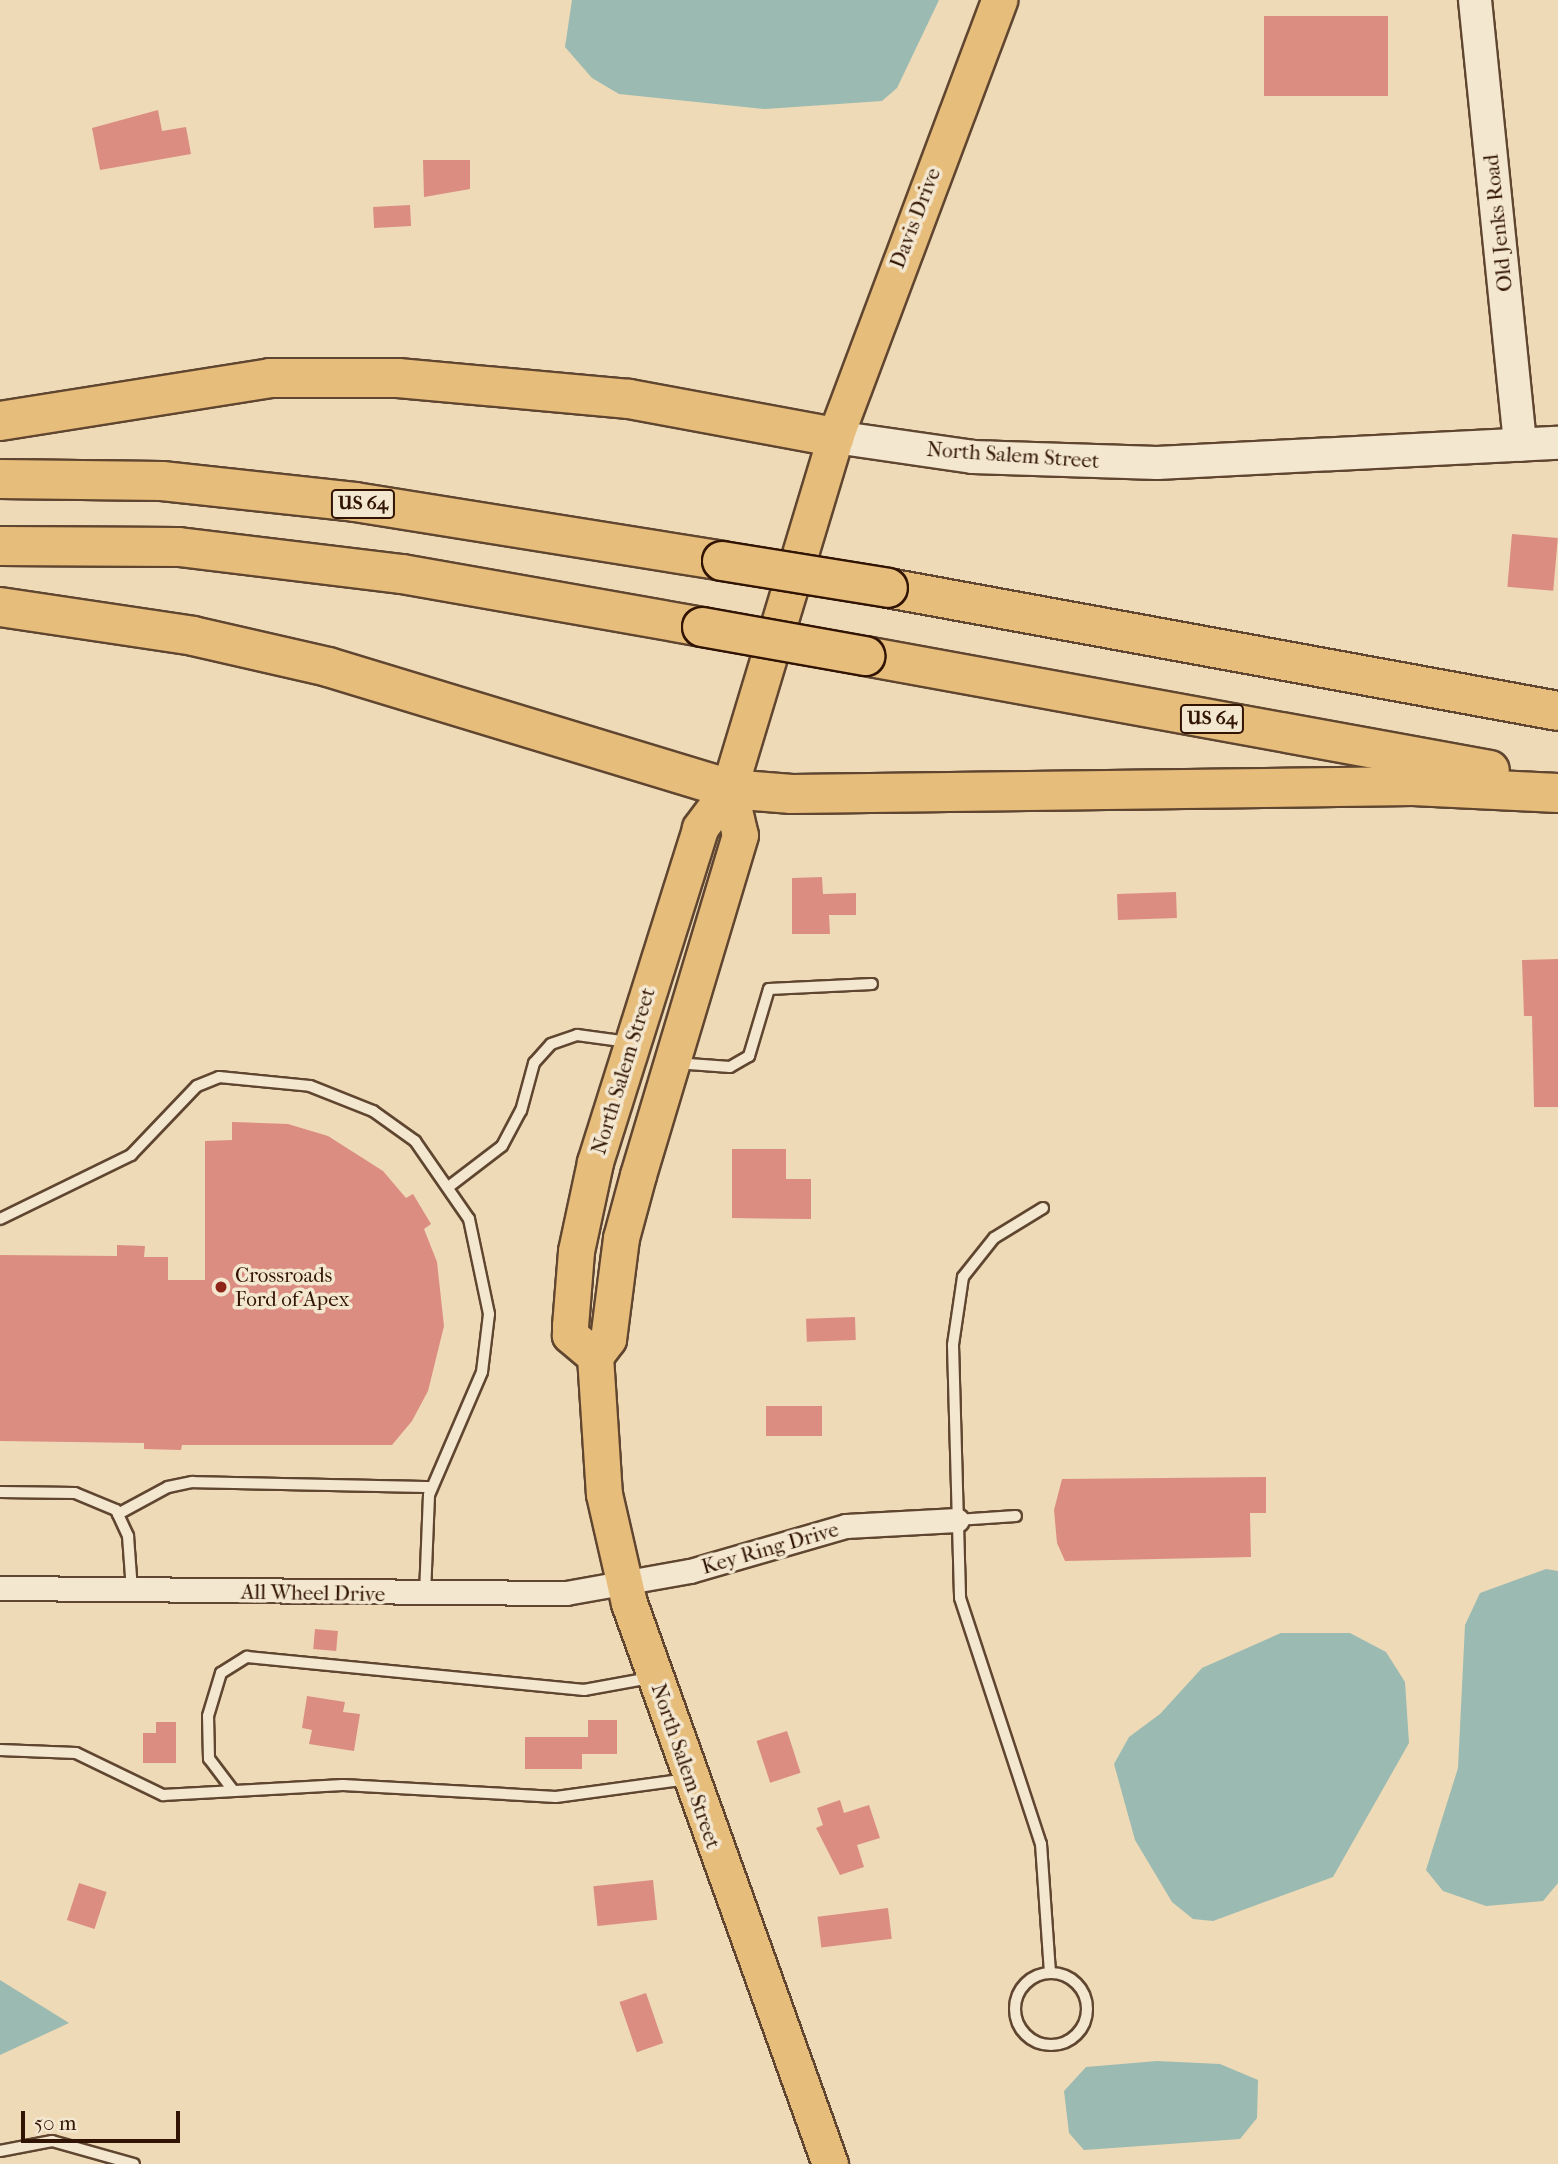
<!DOCTYPE html>
<html>
<head>
<meta charset="utf-8">
<style>
	body { margin:0 }
	#map { position:relative; width:1558px; height:2164px; overflow:hidden; background:#eedab6; font-family:"IM FELL French Canon",serif }
	div>[style] { position:absolute }
	.water>* { inset:0; background:#9abab2 }
	.building>* { inset:0; background:#db8d81; transform-origin:0 0 }
	.roads { filter:drop-shadow(2px 0 #604630) drop-shadow(-2px 0 #604630) drop-shadow(0 2px #604630) drop-shadow(0 -2px #604630) }
	.lane>* { height:10px; margin:-5px; padding:0 5px; transform-origin:5px; border-radius:5px; background:#f4e7d0 }
	.lane>.ring { margin:-5px; padding:0; box-sizing:content-box; background:none; border:10px solid #f4e7d0; border-radius:50% }
	.street>* { height:23px; margin:-11.5px; padding:0 11.5px; transform-origin:11.5px; border-radius:11.5px; background:#f4e7d0 }
	.secondary>* { height:32px; margin:-16px; padding:0 16px; transform-origin:16px; border-radius:16px; background:#f4e7d0 }
	.primary>* { height:35px; margin:-17.5px; padding:0 17.5px; transform-origin:17.5px; border-radius:17.5px; background:#e7bd7b }
	.highway>* { height:38px; margin:-19px; padding:0 19px; transform-origin:19px; border-radius:19px; background:#e7bd7b }
	.bridges { filter:drop-shadow(2px 0 #311404) drop-shadow(-2px 0 #311404) drop-shadow(0 2px #311404) drop-shadow(0 -2px #311404) }
	.highway-bridge>* { height:38px; margin:-19px; padding:0 19px; transform-origin:19px; border-radius:19px; background:#e7bd7b }
	.dots>* { width:19px; height:19px; translate:-50% -50%; box-sizing:border-box; border:4px solid #f4e7d0; border-radius:50% }
	span { translate:-50% -50%; white-space:nowrap; text-align:center; line-height:1.15; -webkit-text-stroke:7px #f4e7d0; paint-order:stroke }
	.shield-label span { padding:2px 5px; background:#f4e7d0; border:2px solid; border-radius:5px; -webkit-text-stroke-width:0 }
	.shield-label { font-size:19px; color:#311404; font-weight:700 }
	.street-label { font-size:21px; color:#311404 }
	.poi-label { font-size:21px; color:#311404 }
	.left { translate:0 -50%; text-align:left }
	.scale { position:absolute; left:21px; top:2111px; width:159px; height:32px; box-sizing:border-box; border:4px solid #311404; border-top:0; padding-left:9px; font-size:21px; line-height:24px; white-space:nowrap; color:#311404; -webkit-text-stroke:5px #f4e7d0; paint-order:stroke }
</style>
</head>
<body>
<div id="map">
	<div class="water">
		<div style="clip-path:polygon(572px 0,939px 0,897px 88px,882px 101px,765px 109px,619px 94px,592px 78px,565px 47px)"></div>
		<div style="clip-path:polygon(1546px 1569px,1558px 1571px,1558px 1883px,1543px 1901px,1486px 1906px,1443px 1891px,1426px 1870px,1458px 1768px,1465px 1625px,1480px 1593px)"></div>
		<div style="clip-path:polygon(1281px 1633px,1350px 1633px,1386px 1652px,1405px 1682px,1409px 1743px,1333px 1877px,1213px 1921px,1193px 1919px,1172px 1902px,1135px 1840px,1114px 1764px,1129px 1737px,1160px 1714px,1202px 1668px)"></div>
		<div style="clip-path:polygon(0 1980px,69px 2023px,0 2055px)"></div>
		<div style="clip-path:polygon(1157px 2061px,1220px 2064px,1258px 2080px,1257px 2118px,1240px 2139px,1084px 2150px,1069px 2133px,1064px 2091px,1086px 2067px)"></div>
	</div>
	<div class="building">
		<div style="left:1264px;top:16px;width:124px;height:80px"></div>
		<div style="clip-path:polygon(158px 110px,162px 131px,186px 127px,191px 154px,100px 170px,92px 128px)"></div>
		<div style="clip-path:polygon(423px 160px,470px 160px,470px 189px,424px 197px)"></div>
		<div style="left:410px;top:205px;width:21px;height:37px;rotate:87deg"></div>
		<div style="left:1512px;top:534px;width:46px;height:53px;rotate:5deg"></div>
		<div style="clip-path:polygon(822px 877px,823px 894px,856px 893px,856px 915px,829px 915px,830px 934px,792px 934px,792px 878px)"></div>
		<div style="left:1176px;top:892px;width:26px;height:59px;rotate:88deg"></div>
		<div style="clip-path:polygon(1558px 959px,1558px 1107px,1534px 1107px,1532px 1016px,1524px 1016px,1522px 960px)"></div>
		<div style="clip-path:polygon(232px 1122px,288px 1124px,328px 1136px,383px 1171px,406px 1198px,413px 1194px,431px 1224px,424px 1229px,437px 1262px,444px 1326px,428px 1391px,412px 1421px,392px 1445px,182px 1445px,181px 1450px,144px 1449px,144px 1443px,0 1441px,0 1255px,117px 1256px,117px 1245px,145px 1246px,144px 1257px,168px 1257px,168px 1280px,205px 1280px,205px 1141px,232px 1140px)"></div>
		<div style="clip-path:polygon(732px 1149px,786px 1149px,786px 1179px,811px 1179px,811px 1219px,732px 1218px)"></div>
		<div style="left:855px;top:1317px;width:23px;height:49px;rotate:88deg"></div>
		<div style="left:766px;top:1406px;width:56px;height:30px"></div>
		<div style="clip-path:polygon(1266px 1477px,1266px 1513px,1250px 1513px,1251px 1557px,1065px 1561px,1057px 1543px,1054px 1510px,1062px 1479px)"></div>
		<div style="left:315px;top:1629px;width:23px;height:20px;rotate:5deg"></div>
		<div style="clip-path:polygon(307px 1696px,345px 1702px,343px 1712px,360px 1714px,354px 1751px,309px 1744px,312px 1730px,302px 1728px)"></div>
		<div style="clip-path:polygon(588px 1720px,617px 1720px,617px 1754px,582px 1754px,582px 1769px,525px 1769px,525px 1737px,588px 1737px)"></div>
		<div style="clip-path:polygon(156px 1722px,176px 1722px,176px 1763px,143px 1763px,143px 1733px,156px 1733px)"></div>
		<div style="left:787px;top:1731px;width:44px;height:32px;rotate:72deg"></div>
		<div style="clip-path:polygon(840px 1800px,844px 1813px,869px 1805px,880px 1838px,857px 1845px,864px 1867px,840px 1875px,816px 1828px,823px 1825px,817px 1808px)"></div>
		<div style="left:653px;top:1880px;width:40px;height:60px;rotate:84deg"></div>
		<div style="left:79px;top:1883px;width:29px;height:39px;rotate:18deg"></div>
		<div style="left:888px;top:1908px;width:31px;height:71px;rotate:83deg"></div>
		<div style="left:646px;top:1993px;width:53px;height:28px;rotate:71deg"></div>
	</div>
	<div class="roads">
		<div class="lane">
			<div style="left:675px;top:1063px;width:55px;rotate:4.2deg"></div>
			<div style="left:730px;top:1067px;width:22px;rotate:-30deg"></div>
			<div style="left:749px;top:1056px;width:70px;rotate:-73.4deg"></div>
			<div style="left:769px;top:989px;width:103px;rotate:-2.8deg"></div>
			<div style="left:451px;top:1185px;width:64px;rotate:-37.4deg"></div>
			<div style="left:502px;top:1146px;width:40px;rotate:-62deg"></div>
			<div style="left:521px;top:1111px;width:50px;rotate:-74.8deg"></div>
			<div style="left:534px;top:1063px;width:25px;rotate:-48deg"></div>
			<div style="left:551px;top:1044px;width:28px;rotate:-19deg"></div>
			<div style="left:577px;top:1035px;width:52px;rotate:7.7deg"></div>
			<div style="left:1043px;top:1208px;width:57px;rotate:148.5deg"></div>
			<div style="left:994px;top:1238px;width:50px;rotate:128.5deg"></div>
			<div style="left:963px;top:1277px;width:69px;rotate:98.4deg"></div>
			<div style="left:953px;top:1345px;width:253px;rotate:88.4deg"></div>
			<div style="left:960px;top:1598px;width:259px;rotate:71.8deg"></div>
			<div style="left:1041px;top:1844px;width:129px;rotate:86deg"></div>
			<div style="left:0;top:1219px;width:146px;rotate:-26deg"></div>
			<div style="left:131px;top:1155px;width:95px;rotate:-46.3deg"></div>
			<div style="left:197px;top:1086px;width:24px;rotate:-22deg"></div>
			<div style="left:219px;top:1077px;width:91px;rotate:5.6deg"></div>
			<div style="left:310px;top:1086px;width:68px;rotate:21.6deg"></div>
			<div style="left:373px;top:1111px;width:52px;rotate:35.5deg"></div>
			<div style="left:415px;top:1141px;width:95px;rotate:55.3deg"></div>
			<div style="left:469px;top:1219px;width:97px;rotate:78.1deg"></div>
			<div style="left:489px;top:1314px;width:58px;rotate:96.9deg"></div>
			<div style="left:482px;top:1372px;width:134px;rotate:113.3deg"></div>
			<div style="left:429px;top:1495px;width:99px;rotate:92.3deg"></div>
			<div style="left:0;top:1492px;width:75px;rotate:0.8deg"></div>
			<div style="left:75px;top:1493px;width:44px;rotate:22.5deg"></div>
			<div style="left:116px;top:1510px;width:29px;rotate:65deg"></div>
			<div style="left:128px;top:1536px;width:54px;rotate:85.8deg"></div>
			<div style="left:118px;top:1514px;width:57px;rotate:-28.4deg"></div>
			<div style="left:168px;top:1487px;width:25px;rotate:-12deg"></div>
			<div style="left:192px;top:1482px;width:240px;rotate:1.2deg"></div>
			<div style="left:957px;top:1520px;width:59px;rotate:-3.9deg"></div>
			<div style="left:0;top:1750px;width:76px;rotate:2.3deg"></div>
			<div style="left:76px;top:1753px;width:97px;rotate:25.8deg"></div>
			<div style="left:163px;top:1795px;width:180px;rotate:-3.2deg"></div>
			<div style="left:343px;top:1785px;width:213px;rotate:3.2deg"></div>
			<div style="left:556px;top:1797px;width:133px;rotate:-7.8deg"></div>
			<div style="left:232px;top:1789px;width:38px;rotate:-127deg"></div>
			<div style="left:209px;top:1759px;width:43px;rotate:-91.3deg"></div>
			<div style="left:208px;top:1716px;width:45px;rotate:-73.2deg"></div>
			<div style="left:221px;top:1673px;width:31px;rotate:-32deg"></div>
			<div style="left:247px;top:1657px;width:339px;rotate:5.6deg"></div>
			<div style="left:584px;top:1690px;width:67px;rotate:-10.3deg"></div>
			<div class="ring" style="left:1015px;top:1973px;width:62px;height:62px"></div>
			<div style="left:0;top:2151px;width:53px;rotate:-10.9deg"></div>
			<div style="left:52px;top:2141px;width:85px;rotate:15.7deg"></div>
		</div>
		<div class="street">
			<div style="left:0;top:1588px;width:566px;rotate:0.51deg"></div>
			<div style="left:566px;top:1593px;width:126px;rotate:-10.1deg"></div>
			<div style="left:690px;top:1571px;width:162px;rotate:-16.1deg"></div>
			<div style="left:846px;top:1526px;width:111px;rotate:-3.1deg"></div>
		</div>
		<div class="secondary">
			<div style="left:1475px;top:0;width:447px;rotate:84.2deg"></div>
			<div style="left:835px;top:437px;width:139px;rotate:8.2deg"></div>
			<div style="left:973px;top:457px;width:184px;rotate:1.9deg"></div>
			<div style="left:1157px;top:463px;width:401px;rotate:-2.9deg"></div>
		</div>
		<div class="primary">
			<div style="left:729px;top:789px;width:47px;rotate:76.6deg"></div>
			<div style="left:740px;top:835px;width:355px;rotate:106.7deg"></div>
			<div style="left:638px;top:1175px;width:65px;rotate:105.1deg"></div>
			<div style="left:621px;top:1238px;width:102px;rotate:97.3deg"></div>
			<div style="left:608px;top:1339px;width:21px;rotate:127deg"></div>
			<div style="left:595px;top:1356px;width:138px;rotate:86.3deg"></div>
			<div style="left:604px;top:1494px;width:112px;rotate:77.1deg"></div>
			<div style="left:629px;top:1603px;width:596px;rotate:70.29deg"></div>
			<div style="left:595px;top:1356px;width:33px;rotate:-140deg"></div>
			<div style="left:570px;top:1335px;width:9px;rotate:-90deg"></div>
			<div style="left:570px;top:1326px;width:75px;rotate:-85.4deg"></div>
			<div style="left:576px;top:1251px;width:91px;rotate:-77.9deg"></div>
			<div style="left:595px;top:1162px;width:350px;rotate:-72.5deg"></div>
			<div style="left:700px;top:828px;width:49px;rotate:-53.4deg"></div>
			<div style="left:729px;top:789px;width:368px;rotate:-73.2deg"></div>
			<div style="left:835px;top:437px;width:467px;rotate:-69.4deg"></div>
		</div>
		<div class="highway">
			<div style="left:0;top:421px;width:273px;rotate:-9deg"></div>
			<div style="left:270px;top:378px;width:128px"></div>
			<div style="left:398px;top:378px;width:232px;rotate:5.2deg"></div>
			<div style="left:629px;top:399px;width:209px;rotate:10.5deg"></div>
			<div style="left:0;top:479px;width:162px;rotate:0.7deg"></div>
			<div style="left:162px;top:481px;width:194px;rotate:6.2deg"></div>
			<div style="left:355px;top:502px;width:372px;rotate:9.1deg"></div>
			<div style="left:0;top:546px;width:179px;rotate:0.3deg"></div>
			<div style="left:179px;top:547px;width:225px;rotate:6.9deg"></div>
			<div style="left:402px;top:574px;width:305px;rotate:10deg"></div>
			<div style="left:888px;top:588px;width:681px;rotate:10.4deg"></div>
			<div style="left:0;top:607px;width:195px;rotate:8.5deg"></div>
			<div style="left:193px;top:636px;width:139px;rotate:12.9deg"></div>
			<div style="left:328px;top:667px;width:419px;rotate:16.9deg"></div>
			<div style="left:729px;top:789px;width:63px;rotate:4.5deg"></div>
			<div style="left:792px;top:794px;width:621px;rotate:-0.74deg"></div>
			<div style="left:1413px;top:786px;width:145px;rotate:2.8deg"></div>
			<div style="left:865px;top:656px;width:635px;rotate:10.34deg"></div>
		</div>
	</div>
	<div class="bridges">
		<div class="highway-bridge">
			<div style="left:722px;top:561px;width:168px;rotate:9.2deg"></div>
			<div style="left:702px;top:627px;width:166px;rotate:10.1deg"></div>
		</div>
	</div>
	<div class="dots">
		<div style="left:221px;top:1287px;background:#8f2418"></div>
	</div>
	<div class="shield-label">
		<span style="left:363px;top:504px">US 64</span>
		<span style="left:1212px;top:719px">US 64</span>
	</div>
	<div class="street-label">
		<span style="left:915px;top:218px;rotate:-69deg">Davis Drive</span>
		<span style="left:1498px;top:223px;rotate:-96deg">Old Jenks Road</span>
		<span style="left:1013px;top:455px;rotate:4deg">North Salem Street</span>
		<span style="left:623px;top:1071px;rotate:-73deg">North Salem Street</span>
		<span style="left:770px;top:1548px;rotate:-16deg">Key Ring Drive</span>
		<span style="left:313px;top:1593px;rotate:1deg">All Wheel Drive</span>
		<span style="left:686px;top:1766px;rotate:71deg">North Salem Street</span>
	</div>
	<div class="poi-label">
		<span class="left" style="left:235px;top:1287px">Crossroads<br>Ford of Apex</span>
	</div>
	<div class="scale">50 m</div>
</div>
</body>
</html>
